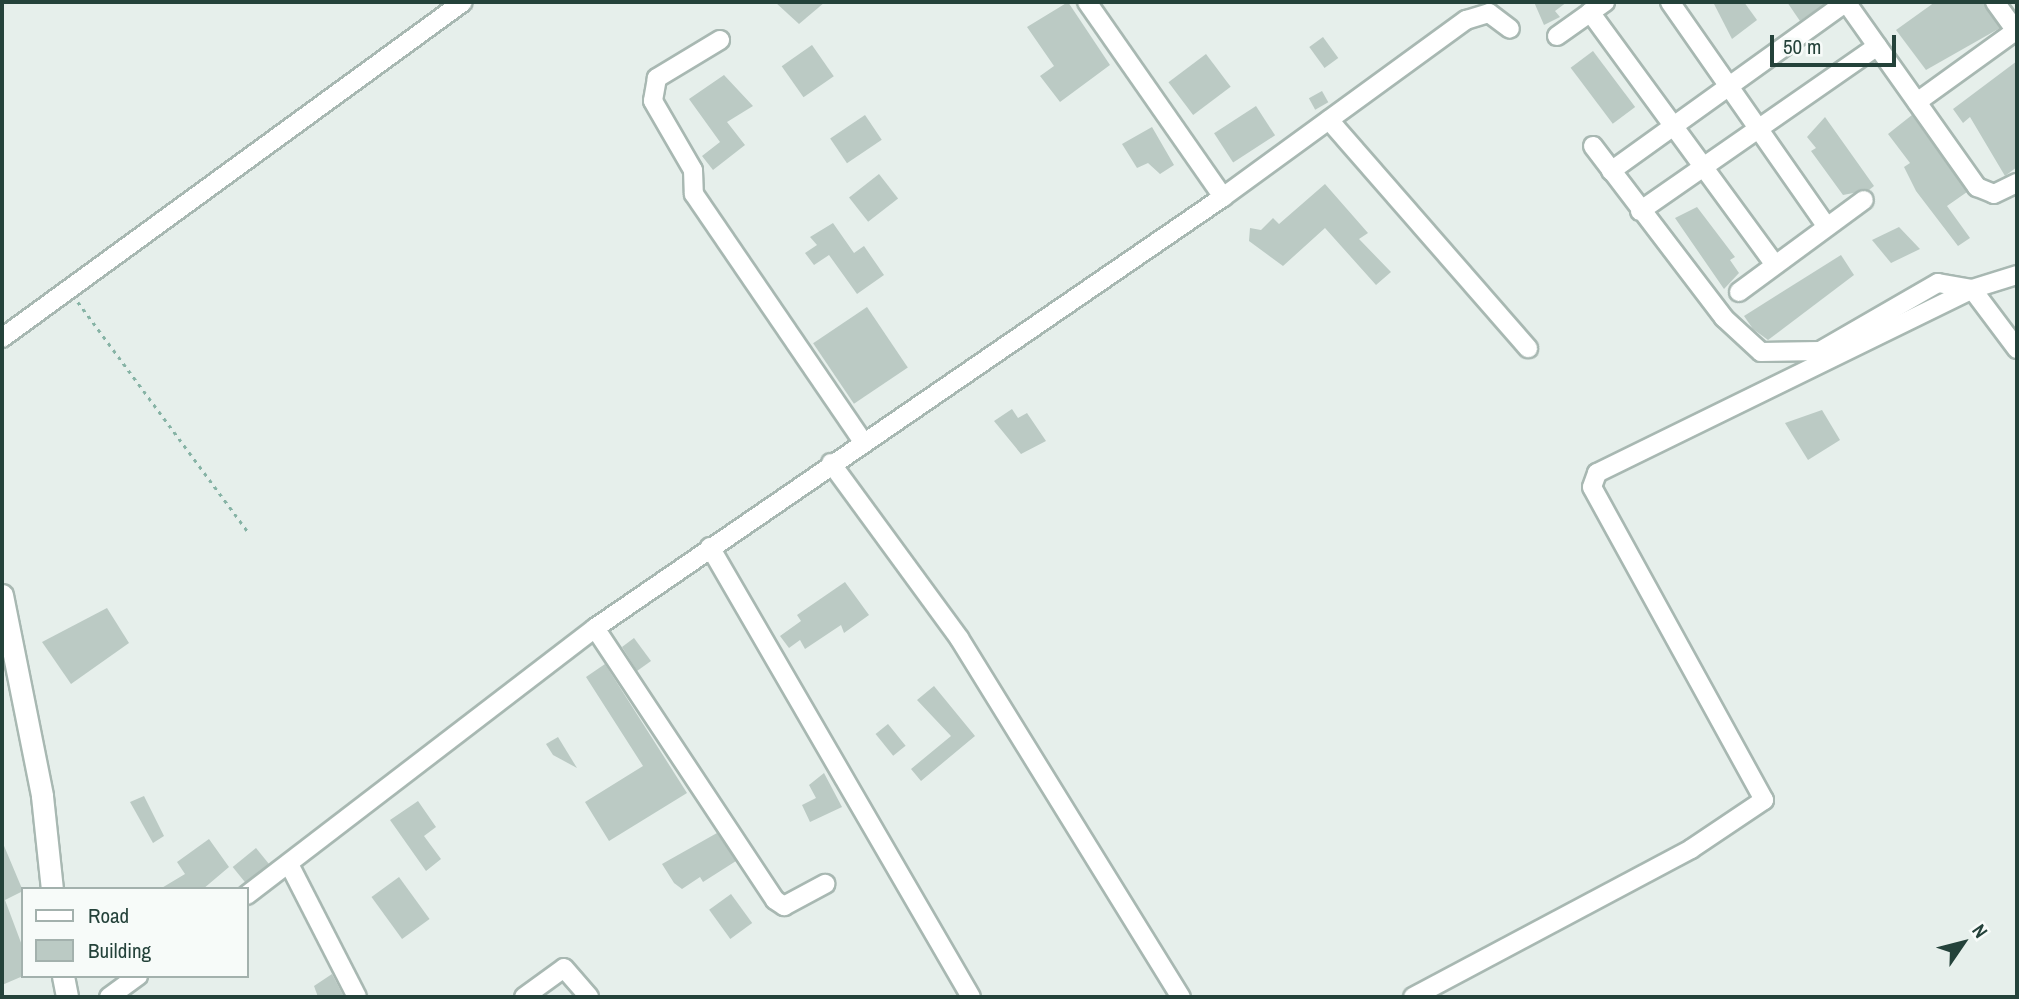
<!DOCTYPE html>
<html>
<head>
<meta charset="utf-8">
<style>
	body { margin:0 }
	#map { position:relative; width:2019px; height:999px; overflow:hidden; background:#e6efeb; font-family:"Archivo Narrow",sans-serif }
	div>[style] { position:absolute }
	.building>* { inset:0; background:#bbcac4; transform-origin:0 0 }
	.path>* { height:2.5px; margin-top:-1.25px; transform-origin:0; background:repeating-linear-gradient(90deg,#86b3a5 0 3.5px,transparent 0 8.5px) }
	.roads { filter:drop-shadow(2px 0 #a8b8b2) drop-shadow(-2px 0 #a8b8b2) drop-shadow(0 2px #a8b8b2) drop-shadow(0 -2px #a8b8b2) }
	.minor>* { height:18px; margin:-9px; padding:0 9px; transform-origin:9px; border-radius:9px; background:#fff }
	.secondary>* { height:21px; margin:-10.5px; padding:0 10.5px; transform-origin:10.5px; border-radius:10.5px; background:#fff }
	span { translate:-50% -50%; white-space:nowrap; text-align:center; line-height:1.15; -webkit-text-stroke:6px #f7fbf9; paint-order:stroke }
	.frame { position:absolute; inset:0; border:4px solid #24423a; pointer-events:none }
	.legend { position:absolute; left:21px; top:887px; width:228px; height:91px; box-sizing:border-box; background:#f7fbf9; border:2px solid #a3b1ad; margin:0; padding:9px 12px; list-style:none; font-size:21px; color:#24423a }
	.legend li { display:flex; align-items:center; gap:14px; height:35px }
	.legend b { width:35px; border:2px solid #a3b1ad }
	.north { position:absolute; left:1928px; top:908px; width:70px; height:70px; -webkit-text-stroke:5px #f7fbf9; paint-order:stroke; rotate:55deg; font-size:19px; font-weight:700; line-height:28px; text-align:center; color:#24423a }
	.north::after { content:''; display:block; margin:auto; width:24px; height:32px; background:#24423a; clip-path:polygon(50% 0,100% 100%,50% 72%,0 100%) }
	.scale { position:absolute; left:1770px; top:35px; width:126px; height:32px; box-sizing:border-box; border:4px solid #24423a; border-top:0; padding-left:9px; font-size:21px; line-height:24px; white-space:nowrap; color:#24423a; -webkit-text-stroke:5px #f7fbf9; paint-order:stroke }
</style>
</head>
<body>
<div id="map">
	<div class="building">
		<div style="clip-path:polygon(775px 2px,825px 2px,799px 24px)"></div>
		<div style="clip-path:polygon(1068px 2px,1110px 65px,1060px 102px,1040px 76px,1054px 66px,1027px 27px)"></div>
		<div style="clip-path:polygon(1534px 2px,1567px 2px,1555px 11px,1560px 17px,1544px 25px)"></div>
		<div style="clip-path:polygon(1713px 2px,1744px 2px,1757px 20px,1732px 39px)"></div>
		<div style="clip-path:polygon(1787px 2px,1827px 2px,1800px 21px)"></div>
		<div style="clip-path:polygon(1935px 2px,1983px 2px,2000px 28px,1926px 70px,1896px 30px)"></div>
		<div style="left:1323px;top:37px;width:26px;height:17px;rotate:54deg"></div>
		<div style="left:812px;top:45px;width:38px;height:37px;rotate:55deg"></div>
		<div style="left:1593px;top:51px;width:70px;height:28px;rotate:53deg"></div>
		<div style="left:1206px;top:54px;width:41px;height:47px;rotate:53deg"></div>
		<div style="clip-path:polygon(2017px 61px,2017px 167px,2005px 176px,1970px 117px,1963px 123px,1953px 109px)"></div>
		<div style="clip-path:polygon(724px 75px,753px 106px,727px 122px,745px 145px,713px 170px,702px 156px,720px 142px,689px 99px)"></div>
		<div style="left:1322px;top:91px;width:13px;height:15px;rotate:61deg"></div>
		<div style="left:1256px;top:106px;width:35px;height:50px;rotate:57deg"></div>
		<div style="left:865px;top:115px;width:30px;height:42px;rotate:56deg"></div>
		<div style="clip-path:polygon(1912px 115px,1967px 192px,1947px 206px,1970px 238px,1958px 246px,1916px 191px,1904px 167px,1910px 163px,1888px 134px)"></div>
		<div style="clip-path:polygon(1825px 117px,1874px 186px,1869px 190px,1843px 195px,1811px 151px,1816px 148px,1807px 137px)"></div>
		<div style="clip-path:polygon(1152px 127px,1174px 165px,1160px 174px,1148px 163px,1137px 168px,1122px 144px)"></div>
		<div style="left:879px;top:174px;width:31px;height:38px;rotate:52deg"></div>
		<div style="clip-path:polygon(1325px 184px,1368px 233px,1359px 239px,1391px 272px,1376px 285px,1325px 228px,1283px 266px,1249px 241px,1250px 228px,1261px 230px,1273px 218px,1279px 224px)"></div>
		<div style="clip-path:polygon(1697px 207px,1735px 257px,1730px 260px,1739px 273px,1724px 289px,1675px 218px)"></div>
		<div style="clip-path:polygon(833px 223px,854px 253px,864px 246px,884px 275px,857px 294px,829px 255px,814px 265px,805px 253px,817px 245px,810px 237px)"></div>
		<div style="clip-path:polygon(1899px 227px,1920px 249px,1891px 263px,1872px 240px)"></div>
		<div style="clip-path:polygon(1841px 255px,1854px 275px,1768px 340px,1753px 329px,1744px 316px)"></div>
		<div style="left:867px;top:307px;width:73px;height:65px;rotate:56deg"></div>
		<div style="clip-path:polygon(1012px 409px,1018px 418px,1027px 413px,1046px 441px,1021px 454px,994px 421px)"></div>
		<div style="clip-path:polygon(1822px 410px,1840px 440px,1808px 460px,1785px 423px)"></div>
		<div style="clip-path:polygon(845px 582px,869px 615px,844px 633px,841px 625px,805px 649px,800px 640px,789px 648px,780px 636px,801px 621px,797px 615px)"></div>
		<div style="clip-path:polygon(107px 608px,129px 643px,71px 684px,42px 642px)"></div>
		<div style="clip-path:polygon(634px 638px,651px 661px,637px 671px,622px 647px)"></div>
		<div style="clip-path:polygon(605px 664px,687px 793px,609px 841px,585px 802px,643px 766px,586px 677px)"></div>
		<div style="clip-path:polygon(934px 686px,975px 736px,921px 781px,911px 769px,951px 736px,917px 700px)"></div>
		<div style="left:888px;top:724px;width:28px;height:16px;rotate:51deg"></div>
		<div style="clip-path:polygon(558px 737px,577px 768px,553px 755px,546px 744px)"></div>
		<div style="clip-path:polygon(824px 773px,842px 807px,810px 822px,802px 805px,816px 798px,809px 785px)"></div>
		<div style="clip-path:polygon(144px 796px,164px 836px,153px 843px,130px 802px)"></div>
		<div style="clip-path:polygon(418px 801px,436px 827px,424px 836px,441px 859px,426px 871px,390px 820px)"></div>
		<div style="clip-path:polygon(717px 833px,736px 861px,703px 882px,700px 877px,682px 889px,674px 883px,662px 864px)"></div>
		<div style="clip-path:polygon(209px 839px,229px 867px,203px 889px,160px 889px,185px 874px,177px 862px)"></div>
		<div style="clip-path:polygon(2px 841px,23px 891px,5px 900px,23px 948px,23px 976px,2px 985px)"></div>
		<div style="left:256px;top:848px;width:21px;height:30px;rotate:51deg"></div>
		<div style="left:399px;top:877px;width:52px;height:34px;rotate:54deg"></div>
		<div style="left:731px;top:894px;width:36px;height:27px;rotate:54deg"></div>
		<div style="clip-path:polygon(332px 974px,344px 997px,318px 997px,314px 986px)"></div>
	</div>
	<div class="path">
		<div style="left:78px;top:302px;width:287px;rotate:53.5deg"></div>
	</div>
	<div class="roads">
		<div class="minor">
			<div style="left:1087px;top:2px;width:238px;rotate:55.1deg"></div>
			<div style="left:1670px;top:2px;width:274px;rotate:55.1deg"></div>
			<div style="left:1995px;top:2px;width:36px;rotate:54deg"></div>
			<div style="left:1590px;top:12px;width:313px;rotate:53.8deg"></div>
			<div style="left:1557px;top:36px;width:59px;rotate:-35.3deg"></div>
			<div style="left:720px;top:40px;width:74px;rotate:148.9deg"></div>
			<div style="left:657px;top:78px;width:23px;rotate:100deg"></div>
			<div style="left:653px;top:101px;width:80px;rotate:59.9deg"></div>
			<div style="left:693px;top:170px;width:24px;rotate:88deg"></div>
			<div style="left:694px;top:194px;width:300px;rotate:55.7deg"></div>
			<div style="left:1917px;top:102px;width:123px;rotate:-35.8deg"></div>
			<div style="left:1329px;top:120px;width:303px;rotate:48.9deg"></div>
			<div style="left:1593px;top:146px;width:216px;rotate:52.7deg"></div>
			<div style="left:1724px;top:318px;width:50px;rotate:42.6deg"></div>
			<div style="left:1761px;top:352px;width:59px;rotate:-1deg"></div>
			<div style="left:1820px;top:351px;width:136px;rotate:-30deg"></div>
			<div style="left:1938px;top:283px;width:35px;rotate:10deg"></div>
			<div style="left:1972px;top:289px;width:47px;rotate:-17.3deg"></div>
			<div style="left:1611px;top:171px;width:289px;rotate:-35.7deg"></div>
			<div style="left:1846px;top:2px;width:227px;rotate:54.7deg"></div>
			<div style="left:1977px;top:187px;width:18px;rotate:22deg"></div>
			<div style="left:1994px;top:194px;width:25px;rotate:-26deg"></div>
			<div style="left:1640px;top:211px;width:289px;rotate:-34.8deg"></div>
			<div style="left:1739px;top:292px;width:155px;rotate:-36.4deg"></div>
			<div style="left:2px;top:338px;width:570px;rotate:-36.09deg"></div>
			<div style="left:831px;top:463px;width:217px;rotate:53.8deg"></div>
			<div style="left:959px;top:638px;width:422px;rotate:58.3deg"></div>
			<div style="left:710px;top:547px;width:520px;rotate:59.89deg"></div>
			<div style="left:595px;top:628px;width:326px;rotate:56.5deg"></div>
			<div style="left:775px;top:900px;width:11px;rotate:34deg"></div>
			<div style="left:784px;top:906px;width:47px;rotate:-28.2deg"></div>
			<div style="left:289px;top:864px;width:149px;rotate:62.9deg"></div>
			<div style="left:247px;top:895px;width:439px;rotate:-37.5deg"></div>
			<div style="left:595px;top:628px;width:762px;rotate:-34.46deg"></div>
			<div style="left:1223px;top:197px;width:301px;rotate:-36.1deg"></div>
			<div style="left:1466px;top:20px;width:24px;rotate:-17deg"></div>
			<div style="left:1489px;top:13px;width:26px;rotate:37deg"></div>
			<div style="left:109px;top:997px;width:36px;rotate:-36deg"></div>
			<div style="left:524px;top:997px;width:49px;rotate:-35.9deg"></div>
			<div style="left:564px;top:968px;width:38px;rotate:49deg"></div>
			<div style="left:1413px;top:997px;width:315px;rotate:-28deg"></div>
			<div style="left:1691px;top:849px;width:88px;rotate:-33.9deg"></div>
			<div style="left:1764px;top:800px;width:357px;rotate:-118.8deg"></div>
			<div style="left:1592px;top:487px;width:15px;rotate:-70deg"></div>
			<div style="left:1597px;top:473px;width:418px;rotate:-26.1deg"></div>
			<div style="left:1972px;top:289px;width:75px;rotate:53.1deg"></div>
		</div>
		<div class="secondary">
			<div style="left:2px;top:595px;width:205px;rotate:78.7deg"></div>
			<div style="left:42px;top:796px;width:94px;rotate:83.9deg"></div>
			<div style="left:63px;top:976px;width:21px;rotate:79deg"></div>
		</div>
	</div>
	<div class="frame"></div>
	<ul class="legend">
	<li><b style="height:9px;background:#fff"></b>Road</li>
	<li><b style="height:19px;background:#bbcac4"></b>Building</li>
	</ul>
	<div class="north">N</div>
	<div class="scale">50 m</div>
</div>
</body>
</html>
